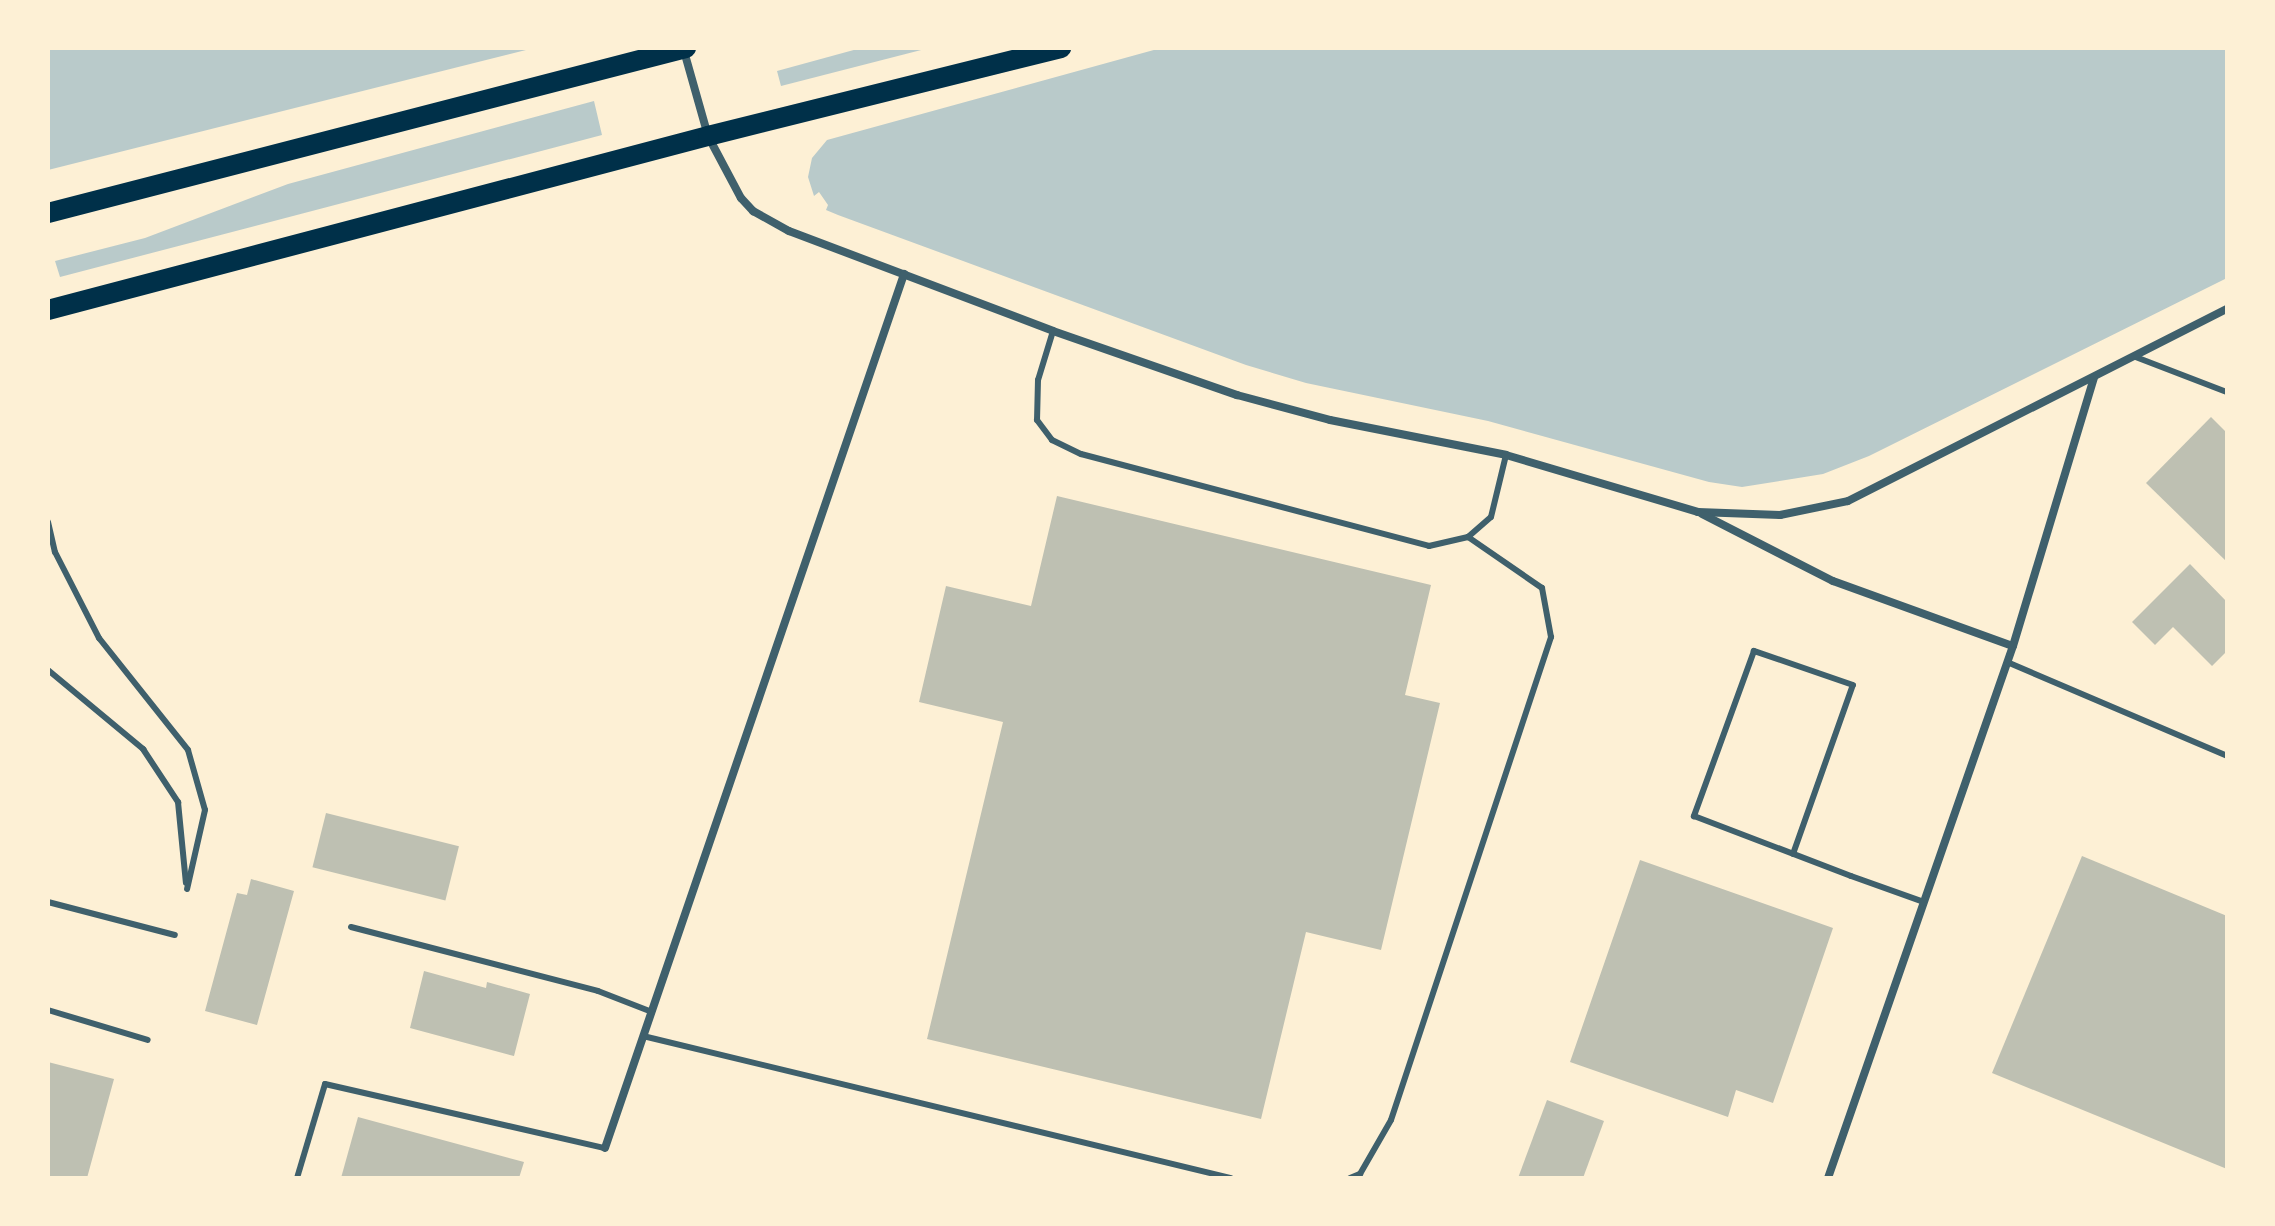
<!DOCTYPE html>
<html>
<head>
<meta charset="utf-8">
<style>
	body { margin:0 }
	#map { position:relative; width:2275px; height:1226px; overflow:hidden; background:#fdf0d5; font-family:"PT Sans",sans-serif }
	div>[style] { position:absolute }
	.green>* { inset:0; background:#b9caca }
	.building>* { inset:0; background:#bec0b2; transform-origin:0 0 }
	.service>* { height:6px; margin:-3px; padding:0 3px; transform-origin:3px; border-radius:3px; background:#3f606c }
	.minor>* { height:8px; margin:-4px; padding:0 4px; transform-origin:4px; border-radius:4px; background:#3f606c }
	.primary>* { height:20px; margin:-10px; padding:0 10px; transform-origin:10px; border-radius:10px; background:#003049 }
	span { translate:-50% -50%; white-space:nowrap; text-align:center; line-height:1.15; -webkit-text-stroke:6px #fdf0d5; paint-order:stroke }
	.frame { position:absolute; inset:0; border:50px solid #fdf0d5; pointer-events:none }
</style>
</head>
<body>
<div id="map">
	<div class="green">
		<div style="clip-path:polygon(48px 48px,534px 48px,48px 170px)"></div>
		<div style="clip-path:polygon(861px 48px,929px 48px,781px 86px,777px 71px)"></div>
		<div style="clip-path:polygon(1161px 48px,2227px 48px,2227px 278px,1869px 456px,1823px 474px,1742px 487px,1709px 482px,1488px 421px,1306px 383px,1246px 365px,838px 215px,826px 210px,828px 205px,819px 192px,814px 196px,808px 177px,812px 158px,827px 140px)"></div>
		<div style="clip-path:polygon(594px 101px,602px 135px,60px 277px,55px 261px,145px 238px,288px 184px)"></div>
	</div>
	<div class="building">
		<div style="clip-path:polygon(2211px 417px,2227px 433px,2227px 562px,2146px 483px)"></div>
		<div style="clip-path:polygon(1057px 496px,1431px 585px,1405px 695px,1440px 703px,1381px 950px,1306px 932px,1261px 1119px,927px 1039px,1003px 722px,919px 702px,946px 586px,1031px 606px)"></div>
		<div style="clip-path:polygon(2190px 564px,2227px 602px,2227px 651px,2212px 666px,2173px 627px,2155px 645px,2132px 622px)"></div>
		<div style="left:326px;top:813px;width:137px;height:56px;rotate:14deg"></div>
		<div style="clip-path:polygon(2082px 856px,2227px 916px,2227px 1169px,1992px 1073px)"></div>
		<div style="clip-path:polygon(1640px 860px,1833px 928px,1773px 1103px,1736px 1090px,1728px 1117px,1570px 1062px)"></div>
		<div style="clip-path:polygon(251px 879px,294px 891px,257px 1025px,205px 1011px,237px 893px,247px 895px)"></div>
		<div style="clip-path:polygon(424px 971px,486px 988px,487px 982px,530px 994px,514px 1056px,410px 1028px)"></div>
		<div style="clip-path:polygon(48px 1062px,114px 1079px,87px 1178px,48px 1178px)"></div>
		<div style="clip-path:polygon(1547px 1100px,1604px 1121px,1583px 1178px,1518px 1178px)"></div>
		<div style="clip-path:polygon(358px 1117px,524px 1162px,519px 1178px,341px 1178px)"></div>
	</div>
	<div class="service">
		<div style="left:1053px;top:331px;width:51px;rotate:107deg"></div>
		<div style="left:1038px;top:380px;width:40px;rotate:91.4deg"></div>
		<div style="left:1037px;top:420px;width:25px;rotate:53deg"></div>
		<div style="left:1052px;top:440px;width:32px;rotate:26deg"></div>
		<div style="left:1081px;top:454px;width:360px;rotate:14.8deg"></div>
		<div style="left:1429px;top:546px;width:40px;rotate:-13deg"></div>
		<div style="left:1468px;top:537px;width:30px;rotate:-41deg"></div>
		<div style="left:1491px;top:517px;width:64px;rotate:-76.4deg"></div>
		<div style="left:2133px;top:356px;width:101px;rotate:21deg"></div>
		<div style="left:48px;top:522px;width:31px;rotate:77deg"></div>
		<div style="left:55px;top:552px;width:97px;rotate:62.9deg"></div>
		<div style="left:99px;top:638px;width:143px;rotate:51.5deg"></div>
		<div style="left:188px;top:750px;width:62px;rotate:74.2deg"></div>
		<div style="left:205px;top:810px;width:81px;rotate:102.8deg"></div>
		<div style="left:2007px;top:662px;width:239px;rotate:23.1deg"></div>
		<div style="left:48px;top:670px;width:124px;rotate:39.7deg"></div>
		<div style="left:143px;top:749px;width:64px;rotate:56.6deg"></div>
		<div style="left:178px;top:802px;width:81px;rotate:84.4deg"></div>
		<div style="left:1793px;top:854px;width:179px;rotate:-70.5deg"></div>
		<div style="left:1853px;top:685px;width:105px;rotate:-161deg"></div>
		<div style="left:1754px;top:651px;width:176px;rotate:110deg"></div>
		<div style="left:1694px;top:816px;width:168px;rotate:20.9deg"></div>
		<div style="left:1851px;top:876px;width:77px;rotate:19.6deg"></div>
		<div style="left:48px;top:902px;width:131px;rotate:14.6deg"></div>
		<div style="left:351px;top:927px;width:255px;rotate:14.5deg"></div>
		<div style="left:598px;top:991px;width:58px;rotate:21.3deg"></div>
		<div style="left:48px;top:1010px;width:104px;rotate:16.7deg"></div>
		<div style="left:643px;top:1036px;width:605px;rotate:13.58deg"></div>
		<div style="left:297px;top:1178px;width:98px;rotate:-73.4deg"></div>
		<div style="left:325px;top:1084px;width:287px;rotate:12.9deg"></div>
		<div style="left:1350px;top:1178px;width:11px;rotate:-22deg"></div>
		<div style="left:1360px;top:1174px;width:62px;rotate:-60.1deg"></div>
		<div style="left:1391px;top:1120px;width:509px;rotate:-71.67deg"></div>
		<div style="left:1551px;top:637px;width:50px;rotate:-100.4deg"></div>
		<div style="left:1542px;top:588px;width:90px;rotate:-145.4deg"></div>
	</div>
	<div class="minor">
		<div style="left:684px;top:51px;width:88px;rotate:74.2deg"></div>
		<div style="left:708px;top:136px;width:70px;rotate:62deg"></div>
		<div style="left:741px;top:198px;width:18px;rotate:47deg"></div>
		<div style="left:753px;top:211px;width:41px;rotate:29.1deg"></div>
		<div style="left:789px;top:231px;width:282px;rotate:20.7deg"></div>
		<div style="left:1053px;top:331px;width:195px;rotate:19.2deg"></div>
		<div style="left:1237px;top:395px;width:96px;rotate:15deg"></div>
		<div style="left:1330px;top:420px;width:179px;rotate:11.2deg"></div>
		<div style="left:1506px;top:455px;width:200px;rotate:16.5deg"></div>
		<div style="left:1698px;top:512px;width:82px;rotate:2.1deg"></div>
		<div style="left:1780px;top:515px;width:69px;rotate:-11.6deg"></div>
		<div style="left:1848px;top:501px;width:425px;rotate:-26.9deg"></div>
		<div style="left:1702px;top:514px;width:147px;rotate:27.1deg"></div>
		<div style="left:1833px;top:581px;width:191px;rotate:19.9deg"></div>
		<div style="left:605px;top:1148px;width:924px;rotate:-71.11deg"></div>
		<div style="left:1828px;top:1178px;width:563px;rotate:-70.83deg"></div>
		<div style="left:2013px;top:646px;width:280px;rotate:-73.2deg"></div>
	</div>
	<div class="primary">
		<div style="left:48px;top:213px;width:659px;rotate:-14.5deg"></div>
		<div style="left:48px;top:310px;width:683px;rotate:-14.77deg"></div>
		<div style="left:708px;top:136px;width:364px;rotate:-14deg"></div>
	</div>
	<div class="frame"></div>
</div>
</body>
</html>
